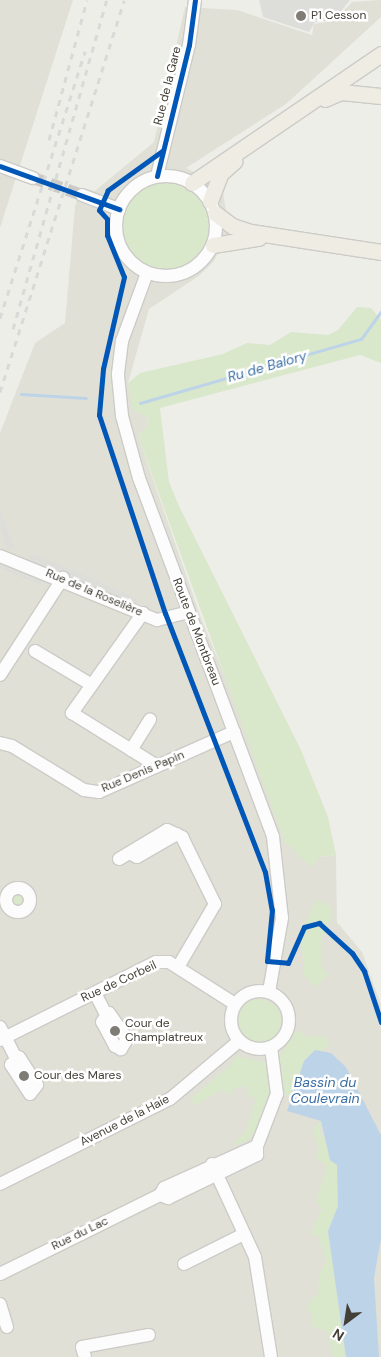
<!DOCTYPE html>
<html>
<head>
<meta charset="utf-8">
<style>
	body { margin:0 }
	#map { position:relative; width:381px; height:1357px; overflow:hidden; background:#eeeee9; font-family:"DM Sans",sans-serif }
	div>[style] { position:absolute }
	.residential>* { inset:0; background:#e1e0d7 }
	.green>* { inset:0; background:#d9e7cb }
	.round { border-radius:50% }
	.parking>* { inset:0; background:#ddddd9 }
	.water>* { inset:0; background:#bdd4e8 }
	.stream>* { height:3px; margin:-1.5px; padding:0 1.5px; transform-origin:1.5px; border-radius:1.5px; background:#bdd4e8 }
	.minor-tunnel>* { height:12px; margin-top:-6px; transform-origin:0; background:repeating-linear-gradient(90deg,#cccbc5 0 12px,transparent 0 18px) }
	.roads { filter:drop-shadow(1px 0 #cccbc7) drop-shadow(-1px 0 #cccbc7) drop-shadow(0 1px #cccbc7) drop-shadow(0 -1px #cccbc7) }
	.minor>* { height:12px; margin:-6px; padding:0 6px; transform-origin:6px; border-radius:6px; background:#fcfcfc }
	.minor>.ring { margin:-6px; padding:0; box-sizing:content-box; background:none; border:12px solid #fcfcfc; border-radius:50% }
	.major>* { height:15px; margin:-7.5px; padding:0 7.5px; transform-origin:7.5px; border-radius:7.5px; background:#efece4 }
	.rail>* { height:3px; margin-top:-1.5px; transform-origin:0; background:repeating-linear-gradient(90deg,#d9d9d8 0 6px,transparent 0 12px) }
	.cycleway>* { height:5px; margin:-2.5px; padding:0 2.5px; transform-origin:2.5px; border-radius:2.5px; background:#0057b8 }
	.dots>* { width:14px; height:14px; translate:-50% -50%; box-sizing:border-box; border:2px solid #fff; border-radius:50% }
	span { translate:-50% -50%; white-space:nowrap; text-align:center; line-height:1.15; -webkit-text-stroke:5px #fff; paint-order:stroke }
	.poi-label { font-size:12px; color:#433f36 }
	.left { translate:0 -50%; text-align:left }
	.street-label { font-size:12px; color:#433f36 }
	.water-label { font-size:14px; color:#3b6fa3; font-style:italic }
	.north { position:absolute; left:321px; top:1297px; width:50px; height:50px; -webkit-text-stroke:4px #fff; paint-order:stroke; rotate:211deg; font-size:14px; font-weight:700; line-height:20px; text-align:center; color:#433f36 }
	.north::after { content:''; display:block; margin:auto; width:18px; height:22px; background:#433f36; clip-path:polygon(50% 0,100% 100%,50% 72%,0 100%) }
</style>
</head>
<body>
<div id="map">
	<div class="residential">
		<div style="clip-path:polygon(0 0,73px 0,0 228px)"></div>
		<div style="clip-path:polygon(381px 0,381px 17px,286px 104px,186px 168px,222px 186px,229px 230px,214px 261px,200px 275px,149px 309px,128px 383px,146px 417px,148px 426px,138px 436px,200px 615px,248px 734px,320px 857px,336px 855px,337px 922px,362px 952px,381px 1005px,381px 1357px,0 1357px,0 433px,35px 343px,65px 323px,75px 206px,82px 188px,95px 191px,154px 142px,185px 7px,237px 10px,312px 35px,314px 24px,334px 21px,352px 2px)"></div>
	</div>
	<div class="green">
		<div class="round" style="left:122px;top:182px;width:88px;height:88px"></div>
		<div style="clip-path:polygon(357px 307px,371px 308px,381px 320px,381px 363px,360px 355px,160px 408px,169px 482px,179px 506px,301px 750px,328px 817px,336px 855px,320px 857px,311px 867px,284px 841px,138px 436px,148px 426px,146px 417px,132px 409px,128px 383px,140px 373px,223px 354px,247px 343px,270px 345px,291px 332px,328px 335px,338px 330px)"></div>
		<div class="round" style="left:10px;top:892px;width:16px;height:16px"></div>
		<div style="clip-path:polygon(316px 900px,330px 906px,333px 914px,321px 940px,321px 967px,329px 975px,315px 987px,304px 975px,301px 932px)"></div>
		<div class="round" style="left:237px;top:999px;width:44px;height:44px"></div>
		<div style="clip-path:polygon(298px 1031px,308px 1037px,324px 1036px,330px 1044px,322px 1051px,315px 1050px,304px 1061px,292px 1097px,280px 1092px,255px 1133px,246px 1142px,232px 1145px,246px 1131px,256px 1099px,248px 1095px,247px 1086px,234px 1089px,231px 1096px,223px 1089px,195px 1106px,192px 1097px,231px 1065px,235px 1056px,267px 1063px,283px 1052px,292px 1032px)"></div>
		<div style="clip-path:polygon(321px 1121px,320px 1131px,337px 1165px,338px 1206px,328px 1231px,346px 1357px,333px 1357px,328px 1332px,311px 1326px,312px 1313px,306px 1310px,313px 1296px,318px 1298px,319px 1274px,326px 1262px,319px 1237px,311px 1233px,322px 1209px,316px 1201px,326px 1170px,326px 1165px,315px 1157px,319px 1148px,312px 1130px)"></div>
	</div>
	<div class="parking">
		<div style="clip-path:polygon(259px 0,350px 0,334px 20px,315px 22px,309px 32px,263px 17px)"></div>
		<div style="clip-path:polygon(0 510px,14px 547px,7px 550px,0 529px)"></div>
		<div style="clip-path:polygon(30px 554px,58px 564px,138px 599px,135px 606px,28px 561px)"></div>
		<div style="clip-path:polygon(0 560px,44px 577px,40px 585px,0 568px)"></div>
	</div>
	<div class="water">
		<div style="clip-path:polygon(315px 1050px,331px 1053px,346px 1067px,381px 1135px,381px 1239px,374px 1278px,379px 1357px,346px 1357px,328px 1231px,338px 1206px,337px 1165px,330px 1160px,321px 1121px,287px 1111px,304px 1061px)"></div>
	</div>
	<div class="stream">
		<div style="left:21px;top:394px;width:65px;rotate:3.5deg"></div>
		<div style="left:140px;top:403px;width:230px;rotate:-16.2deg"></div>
		<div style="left:361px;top:339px;width:34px;rotate:-54deg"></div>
	</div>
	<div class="minor-tunnel">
		<div style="left:33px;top:178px;width:52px;rotate:19.1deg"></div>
	</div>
	<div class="roads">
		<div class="minor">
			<div style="left:0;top:166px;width:35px;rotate:20deg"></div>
			<div class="ring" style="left:116px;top:176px;width:88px;height:88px"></div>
			<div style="left:157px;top:176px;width:135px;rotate:-76.3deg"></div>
			<div style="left:189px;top:45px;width:45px;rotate:-82.4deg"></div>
			<div style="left:82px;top:195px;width:40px;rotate:21deg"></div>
			<div style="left:147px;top:273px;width:72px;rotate:110.2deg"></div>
			<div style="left:122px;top:341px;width:34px;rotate:97deg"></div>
			<div style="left:118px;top:375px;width:41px;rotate:84.4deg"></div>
			<div style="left:122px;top:416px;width:64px;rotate:74.7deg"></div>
			<div style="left:139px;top:478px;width:383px;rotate:69.5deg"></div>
			<div style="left:273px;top:837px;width:81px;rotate:83.7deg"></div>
			<div style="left:282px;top:918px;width:75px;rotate:100deg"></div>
			<div style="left:0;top:556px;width:170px;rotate:22.2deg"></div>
			<div style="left:157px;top:620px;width:32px;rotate:-14deg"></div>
			<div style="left:143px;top:613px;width:123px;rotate:125.4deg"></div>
			<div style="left:72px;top:713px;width:100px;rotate:31.9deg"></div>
			<div style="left:35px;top:651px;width:66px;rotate:30.8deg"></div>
			<div style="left:0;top:675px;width:116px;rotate:-57deg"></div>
			<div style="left:0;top:743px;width:12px;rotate:14deg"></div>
			<div style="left:12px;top:746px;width:84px;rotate:31.4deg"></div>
			<div style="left:84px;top:790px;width:15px;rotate:8deg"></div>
			<div style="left:99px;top:792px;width:148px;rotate:-24deg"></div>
			<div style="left:131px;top:750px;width:36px;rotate:-58deg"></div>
			<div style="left:130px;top:853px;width:8px;rotate:30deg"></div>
			<div style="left:137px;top:857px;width:46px;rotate:-29.9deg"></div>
			<div style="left:119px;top:859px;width:56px;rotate:-31.1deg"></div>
			<div style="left:167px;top:830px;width:17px;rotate:25deg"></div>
			<div style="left:182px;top:837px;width:75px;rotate:63.8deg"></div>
			<div style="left:215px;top:904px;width:73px;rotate:120.4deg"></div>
			<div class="ring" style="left:6px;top:888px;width:12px;height:12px"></div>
			<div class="ring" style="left:231px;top:991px;width:46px;height:46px"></div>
			<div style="left:95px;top:993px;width:25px;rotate:63deg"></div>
			<div style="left:109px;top:1013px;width:32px;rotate:55deg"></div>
			<div style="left:127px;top:1039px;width:12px;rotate:121deg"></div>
			<div style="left:121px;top:1049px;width:7px;rotate:-153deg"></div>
			<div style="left:115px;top:1046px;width:27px;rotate:-118deg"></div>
			<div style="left:102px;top:1022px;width:11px;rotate:-52deg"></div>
			<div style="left:0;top:1027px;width:36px;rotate:63deg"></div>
			<div style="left:0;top:1040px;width:174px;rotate:-26.6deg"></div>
			<div style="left:156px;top:962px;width:13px"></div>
			<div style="left:169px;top:962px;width:78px;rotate:32.5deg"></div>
			<div style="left:19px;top:1057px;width:33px;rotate:57deg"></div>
			<div style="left:37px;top:1085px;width:11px;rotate:128deg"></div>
			<div style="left:30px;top:1094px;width:35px;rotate:-123deg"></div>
			<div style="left:11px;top:1065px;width:11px;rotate:-45deg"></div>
			<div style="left:212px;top:1164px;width:102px;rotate:65.2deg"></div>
			<div style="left:255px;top:1257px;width:101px;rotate:80.9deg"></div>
			<div style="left:0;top:1184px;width:190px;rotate:-26.6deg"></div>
			<div style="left:170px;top:1099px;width:90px;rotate:-40deg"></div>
			<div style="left:160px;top:1195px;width:9px;rotate:21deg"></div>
			<div style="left:168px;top:1198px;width:99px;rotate:-25.8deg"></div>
			<div style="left:257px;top:1155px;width:9px;rotate:-90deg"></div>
			<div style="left:184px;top:1264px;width:67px;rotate:-26.6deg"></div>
			<div style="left:0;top:1274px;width:178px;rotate:-26.3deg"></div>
			<div style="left:160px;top:1195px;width:8px;rotate:-60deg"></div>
			<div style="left:164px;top:1188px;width:102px;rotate:-24.3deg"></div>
			<div style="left:257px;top:1146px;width:56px;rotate:-69deg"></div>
			<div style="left:277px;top:1094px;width:47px;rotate:-97.3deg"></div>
			<div style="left:0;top:1304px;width:24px;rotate:73deg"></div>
			<div style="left:85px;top:1357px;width:10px;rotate:-107deg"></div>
			<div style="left:82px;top:1347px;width:68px;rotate:-10.2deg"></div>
		</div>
		<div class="major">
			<div style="left:325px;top:99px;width:17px;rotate:-24deg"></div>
			<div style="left:341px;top:92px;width:40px;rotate:5.7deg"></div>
			<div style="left:192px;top:183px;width:229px;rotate:-34.3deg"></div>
			<div style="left:210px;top:201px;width:30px;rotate:-69deg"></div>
			<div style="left:221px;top:173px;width:18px;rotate:-41deg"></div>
			<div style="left:215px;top:213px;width:21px;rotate:37deg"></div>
			<div style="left:232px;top:226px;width:20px;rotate:18deg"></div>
			<div style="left:251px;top:232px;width:132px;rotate:8.7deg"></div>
			<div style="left:213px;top:245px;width:46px;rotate:-8.8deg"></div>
		</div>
	</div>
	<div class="rail">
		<div style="left:49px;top:140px;width:145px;rotate:-74.8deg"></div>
		<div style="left:0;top:318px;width:280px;rotate:-72.3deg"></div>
		<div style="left:13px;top:329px;width:342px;rotate:-74.1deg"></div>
		<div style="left:0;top:392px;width:411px;rotate:-72.4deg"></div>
	</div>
	<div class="cycleway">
		<div style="left:162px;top:151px;width:67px;rotate:144.2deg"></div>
		<div style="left:108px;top:190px;width:22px;rotate:114deg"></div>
		<div style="left:99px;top:210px;width:12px;rotate:48deg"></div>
		<div style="left:107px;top:219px;width:16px;rotate:90deg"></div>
		<div style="left:107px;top:235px;width:45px;rotate:68deg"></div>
		<div style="left:124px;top:277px;width:94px;rotate:102.9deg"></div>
		<div style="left:103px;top:369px;width:46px;rotate:95deg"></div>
		<div style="left:99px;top:415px;width:209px;rotate:71.6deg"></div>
		<div style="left:165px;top:613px;width:278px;rotate:68.9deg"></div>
		<div style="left:265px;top:872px;width:39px;rotate:80deg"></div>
		<div style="left:272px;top:910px;width:51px;rotate:95.6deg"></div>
		<div style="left:267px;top:961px;width:21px;rotate:5deg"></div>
		<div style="left:288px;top:963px;width:39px;rotate:-66deg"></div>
		<div style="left:304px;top:927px;width:16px;rotate:-15deg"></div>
		<div style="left:319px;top:923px;width:45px;rotate:42.3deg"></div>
		<div style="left:352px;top:953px;width:22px;rotate:56deg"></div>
		<div style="left:364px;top:971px;width:54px;rotate:71.6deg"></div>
		<div style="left:0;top:166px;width:127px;rotate:19.9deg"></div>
		<div style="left:157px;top:176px;width:135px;rotate:-76.3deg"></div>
		<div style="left:189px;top:45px;width:45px;rotate:-82.4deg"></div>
	</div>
	<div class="dots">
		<div style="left:301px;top:16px;background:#7f7c75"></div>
		<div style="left:115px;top:1031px;background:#7f7c75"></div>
		<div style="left:24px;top:1076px;background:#7f7c75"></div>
	</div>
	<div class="poi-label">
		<span class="left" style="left:311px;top:16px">P1 Cesson</span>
		<span class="left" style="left:125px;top:1031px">Cour de<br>Champlatreux</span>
		<span class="left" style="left:34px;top:1076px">Cour des Mares</span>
	</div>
	<div class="street-label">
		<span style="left:168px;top:86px;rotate:-76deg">Rue de la Gare</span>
		<span style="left:94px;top:593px;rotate:23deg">Rue de la Roselière</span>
		<span style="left:196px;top:632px;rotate:69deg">Route de Montbreau</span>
		<span style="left:143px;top:772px;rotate:-23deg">Rue Denis Papin</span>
		<span style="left:119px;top:982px;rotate:-25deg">Rue de Corbeil</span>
		<span style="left:125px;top:1121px;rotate:-27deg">Avenue de la Haie</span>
		<span style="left:80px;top:1234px;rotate:-26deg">Rue du Lac</span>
	</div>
	<div class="water-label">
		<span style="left:267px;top:366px;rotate:-16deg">Ru de Balory</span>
		<span style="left:325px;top:1090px">Bassin du<br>Coulevrain</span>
	</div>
	<div class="north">N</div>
</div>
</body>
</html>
